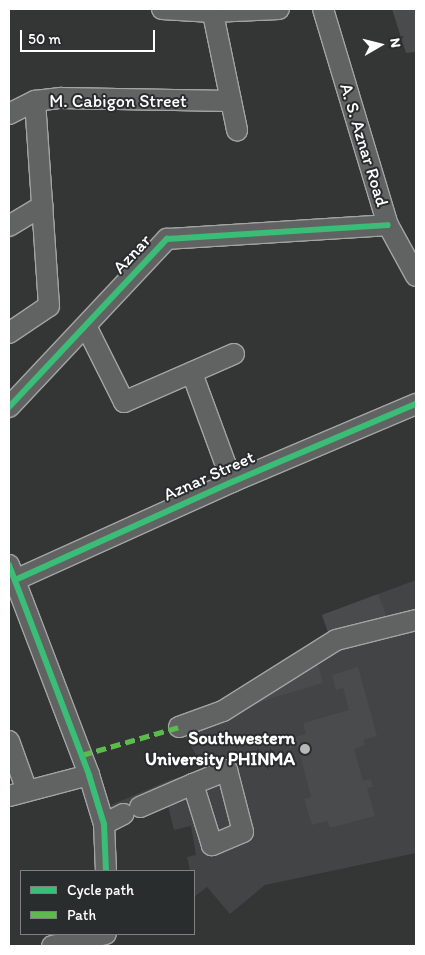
<!DOCTYPE html>
<html>
<head>
<meta charset="utf-8">
<style>
	body { margin:0 }
	#map { position:relative; width:425px; height:955px; overflow:hidden; background:#343535; font-family:Itim,sans-serif }
	div>[style] { position:absolute }
	.built>* { inset:0; background:#424445 }
	.green>* { inset:0; background:#494b4c }
	.roads { filter:drop-shadow(1px 0 #a4a4a4) drop-shadow(-1px 0 #a4a4a4) drop-shadow(0 1px #a4a4a4) drop-shadow(0 -1px #a4a4a4) }
	.minor>* { height:20px; margin:-10px; padding:0 10px; transform-origin:10px; border-radius:10px; background:#616262 }
	.quiet>* { height:5px; margin-top:-2.5px; transform-origin:0; background:repeating-linear-gradient(90deg,#5cbc4b 0 10px,transparent 0 15px) }
	.cycleway>* { height:6px; margin:-3px; padding:0 3px; transform-origin:3px; border-radius:3px; background:#3abd76 }
	.dots>* { width:14px; height:14px; translate:-50% -50%; box-sizing:border-box; border:2px solid #2a2d2e; border-radius:50% }
	span { translate:-50% -50%; white-space:nowrap; text-align:center; line-height:1.15; -webkit-text-stroke:4px #2a2d2e; paint-order:stroke }
	.street-label { font-size:18px; color:#fff }
	.poi-label { font-size:18px; color:#fff; font-weight:700 }
	.right { translate:-100% -50%; text-align:right }
	.frame { position:absolute; inset:0; border:10px solid #fff; pointer-events:none }
	.legend { position:absolute; left:20px; top:870px; width:175px; height:65px; box-sizing:border-box; background:#2a2d2e; border:1px solid #7f8182; margin:0; padding:6px 9px; list-style:none; font-size:15px; color:#fff }
	.legend li { display:flex; align-items:center; gap:10px; height:25px }
	.legend b { width:25px; border:1px solid #7f8182 }
	.north { position:absolute; left:355px; top:20px; width:50px; height:50px; -webkit-text-stroke:4px #2a2d2e; paint-order:stroke; rotate:82deg; font-size:14px; font-weight:700; line-height:20px; text-align:center; color:#fff }
	.north::after { content:''; display:block; margin:auto; width:18px; height:22px; background:#fff; clip-path:polygon(50% 0,100% 100%,50% 72%,0 100%) }
	.scale { position:absolute; left:20px; top:30px; width:135px; height:22px; box-sizing:border-box; border:2px solid #fff; border-top:0; padding-left:6px; font-size:15px; line-height:18px; white-space:nowrap; color:#fff; -webkit-text-stroke:4px #2a2d2e; paint-order:stroke }
</style>
</head>
<body>
<div id="map">
	<div class="built">
		<div style="clip-path:polygon(416px 580px,416px 853px,265px 885px,230px 914px,207px 887px,194px 897px,194px 871px,190px 871px,187px 857px,196px 855px,191px 826px,174px 830px,167px 802px,112px 823px,111px 805px,170px 780px,205px 769px,181px 730px,329px 634px,322px 615px)"></div>
	</div>
	<div class="green">
		<div style="clip-path:polygon(392px 9px,416px 9px,416px 52px,406px 53px)"></div>
		<div style="clip-path:polygon(378px 594px,388px 619px,315px 653px,323px 683px,272px 698px,226px 716px,329px 635px,322px 615px)"></div>
		<div style="clip-path:polygon(358px 667px,377px 736px,363px 740px,365px 745px,354px 749px,363px 781px,371px 779px,373px 787px,367px 788px,375px 816px,330px 828px,327px 821px,312px 825px,304px 799px,311px 797px,298px 747px,290px 748px,287px 739px,306px 734px,303px 723px,349px 710px,343px 688px,336px 690px,332px 675px)"></div>
	</div>
	<div class="roads">
		<div class="minor">
			<div style="left:162px;top:9px;width:50px;rotate:3.4deg"></div>
			<div style="left:212px;top:12px;width:67px;rotate:-2.6deg"></div>
			<div style="left:212px;top:9px;width:124px;rotate:78.3deg"></div>
			<div style="left:323px;top:9px;width:226px;rotate:73.3deg"></div>
			<div style="left:388px;top:225px;width:58px;rotate:61.2deg"></div>
			<div style="left:9px;top:114px;width:29px;rotate:-27deg"></div>
			<div style="left:35px;top:101px;width:26px;rotate:-7deg"></div>
			<div style="left:61px;top:98px;width:170px;rotate:1deg"></div>
			<div style="left:9px;top:226px;width:39px;rotate:-31deg"></div>
			<div style="left:86px;top:326px;width:85px;rotate:63.4deg"></div>
			<div style="left:124px;top:402px;width:120px;rotate:-23.6deg"></div>
			<div style="left:9px;top:333px;width:48px;rotate:-34deg"></div>
			<div style="left:49px;top:306px;width:205px;rotate:-93.9deg"></div>
			<div style="left:192px;top:373px;width:116px;rotate:69.8deg"></div>
			<div style="left:9px;top:407px;width:231px;rotate:-46.8deg"></div>
			<div style="left:167px;top:239px;width:221px;rotate:-3.6deg"></div>
			<div style="left:9px;top:565px;width:225px;rotate:69.1deg"></div>
			<div style="left:89px;top:775px;width:51px;rotate:73deg"></div>
			<div style="left:104px;top:824px;width:47px;rotate:87.6deg"></div>
			<div style="left:15px;top:580px;width:238px;rotate:-24.3deg"></div>
			<div style="left:232px;top:482px;width:200px;rotate:-23deg"></div>
			<div style="left:179px;top:727px;width:47px;rotate:-20deg"></div>
			<div style="left:223px;top:711px;width:133px;rotate:-32.1deg"></div>
			<div style="left:336px;top:640px;width:82px;rotate:-14deg"></div>
			<div style="left:9px;top:741px;width:53px;rotate:70.2deg"></div>
			<div style="left:9px;top:796px;width:83px;rotate:-14.7deg"></div>
			<div style="left:140px;top:807px;width:58px;rotate:-23.5deg"></div>
			<div style="left:193px;top:784px;width:37px;rotate:-22deg"></div>
			<div style="left:227px;top:770px;width:64px;rotate:75.5deg"></div>
			<div style="left:243px;top:832px;width:34px;rotate:157deg"></div>
			<div style="left:212px;top:845px;width:64px;rotate:-107.3deg"></div>
			<div style="left:104px;top:824px;width:22px;rotate:-27deg"></div>
			<div style="left:52px;top:946px;width:55px;rotate:-12.5deg"></div>
		</div>
	</div>
	<div class="quiet">
		<div style="left:9px;top:745px;width:1px"></div>
		<div style="left:82px;top:755px;width:101px;rotate:-16.1deg"></div>
	</div>
	<div class="cycleway">
		<div style="left:9px;top:407px;width:231px;rotate:-46.8deg"></div>
		<div style="left:167px;top:239px;width:221px;rotate:-3.6deg"></div>
		<div style="left:9px;top:565px;width:225px;rotate:69.1deg"></div>
		<div style="left:89px;top:775px;width:51px;rotate:73deg"></div>
		<div style="left:104px;top:824px;width:47px;rotate:87.6deg"></div>
		<div style="left:15px;top:580px;width:238px;rotate:-24.3deg"></div>
		<div style="left:232px;top:482px;width:200px;rotate:-23deg"></div>
	</div>
	<div class="dots">
		<div style="left:305px;top:749px;background:#b8b8b8"></div>
	</div>
	<div class="street-label">
		<span style="left:118px;top:101px">M. Cabigon Street</span>
		<span style="left:364px;top:145px;rotate:73deg">A. S. Aznar Road</span>
		<span style="left:132px;top:254px;rotate:-47deg">Aznar</span>
		<span style="left:209px;top:476px;rotate:-24deg">Aznar Street</span>
	</div>
	<div class="poi-label">
		<span class="right" style="left:295px;top:749px">Southwestern<br>University PHINMA</span>
	</div>
	<div class="frame"></div>
	<ul class="legend">
	<li><b style="height:6px;background:#3abd76"></b>Cycle path</li>
	<li><b style="height:6px;background:#5cbc4b"></b>Path</li>
	</ul>
	<div class="north">N</div>
	<div class="scale">50 m</div>
</div>
</body>
</html>
